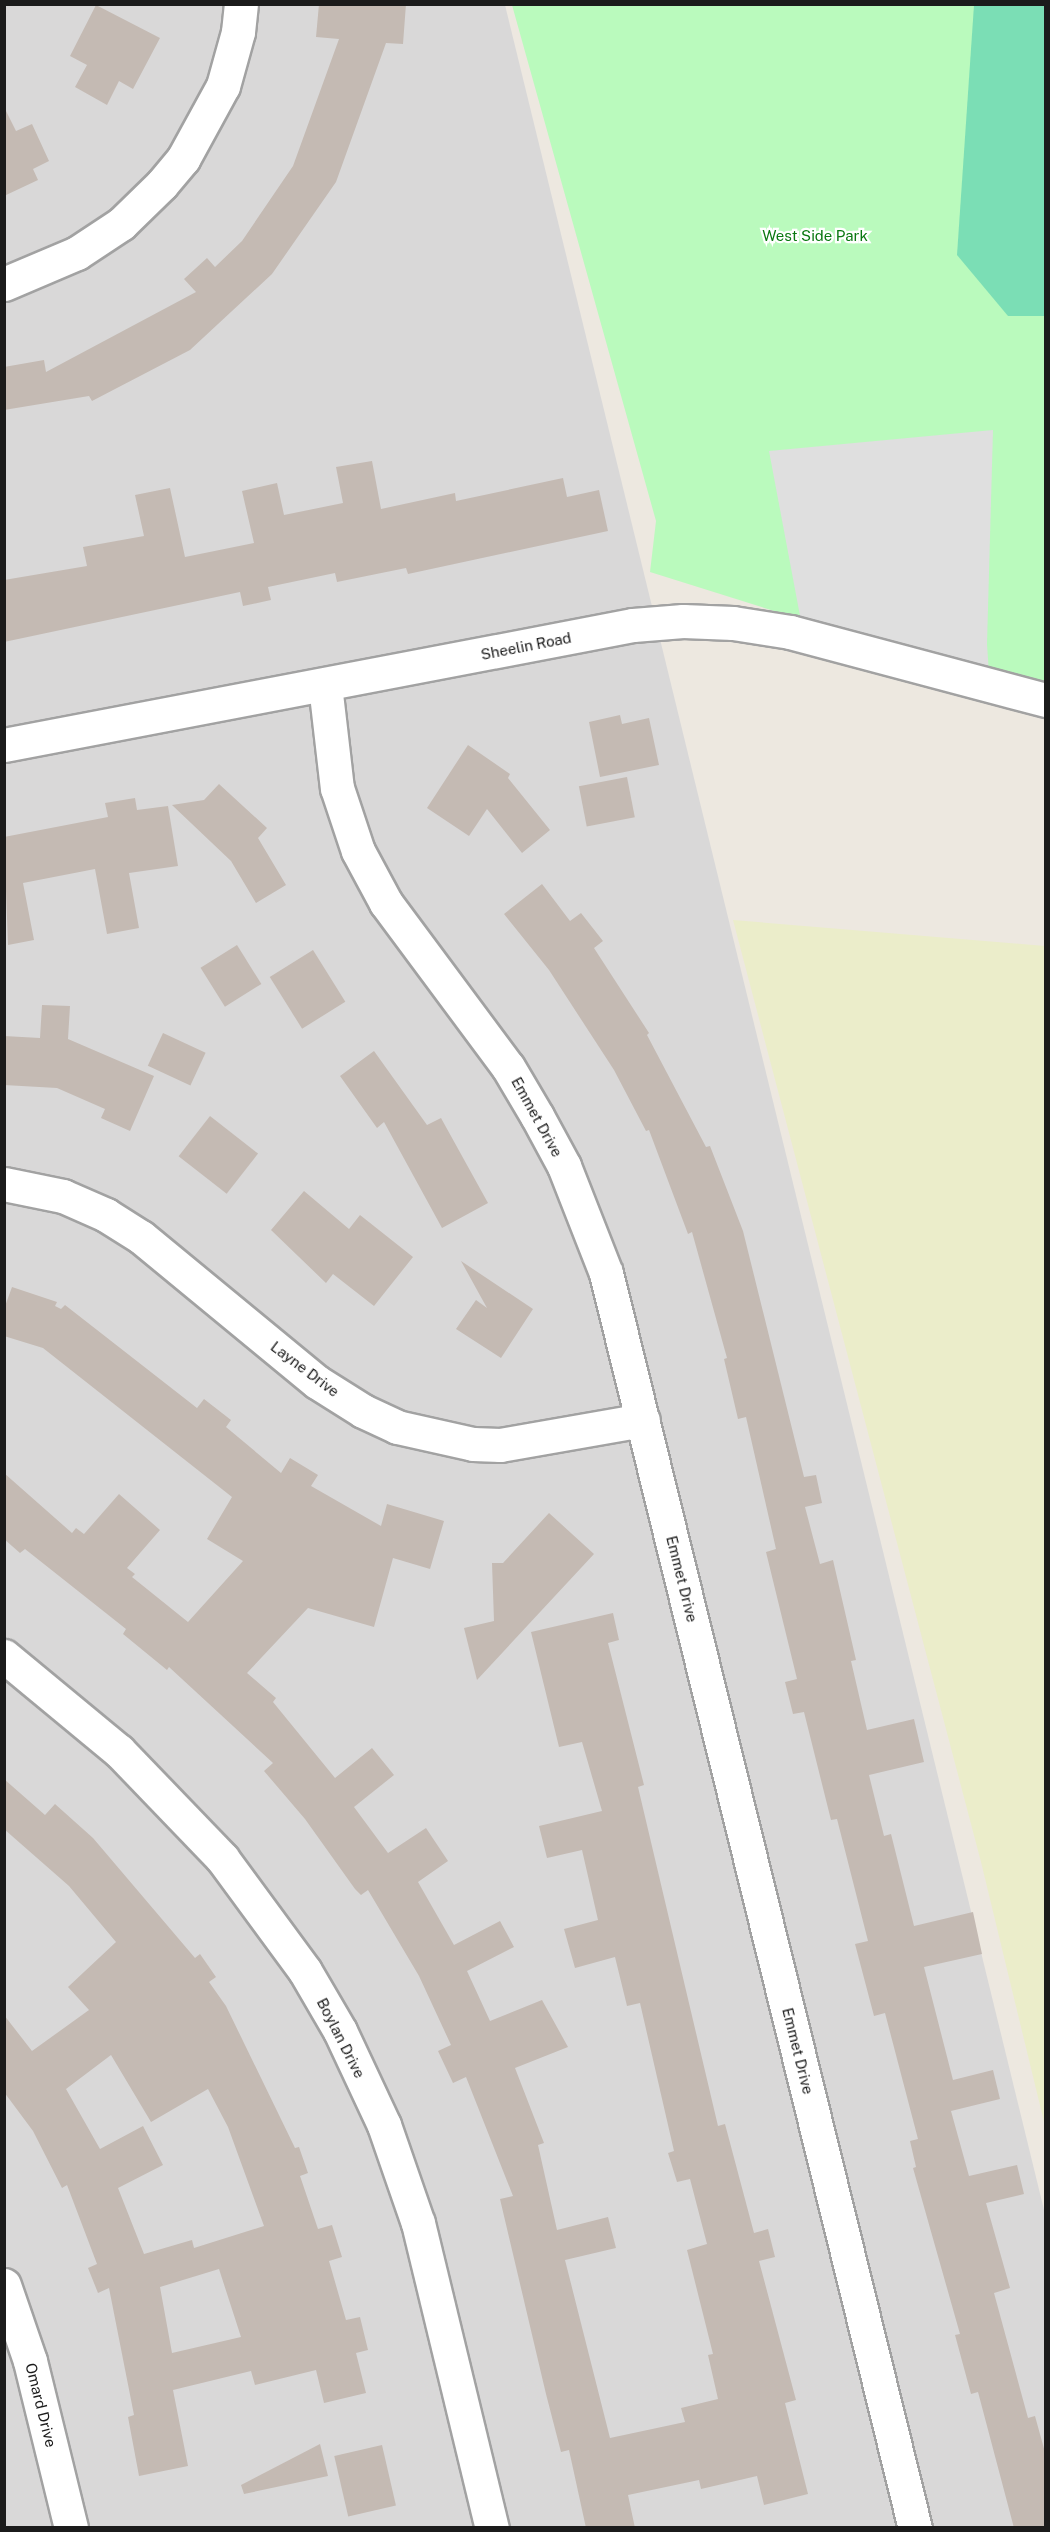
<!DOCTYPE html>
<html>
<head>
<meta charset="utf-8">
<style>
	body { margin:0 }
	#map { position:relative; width:1050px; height:2532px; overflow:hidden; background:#ede8e0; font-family:"Public Sans",sans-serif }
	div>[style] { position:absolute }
	.residential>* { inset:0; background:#d9d8d8 }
	.farmland>* { inset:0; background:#ebedca }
	.park>* { inset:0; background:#bafabd }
	.pitch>* { inset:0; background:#7bdeb5 }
	.parking>* { inset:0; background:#dfdfdf }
	.building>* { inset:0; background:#c4bab3; transform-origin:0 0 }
	.roads { filter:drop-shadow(2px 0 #a2a2a2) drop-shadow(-2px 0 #a2a2a2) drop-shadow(0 2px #a2a2a2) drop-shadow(0 -2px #a2a2a2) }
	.minor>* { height:33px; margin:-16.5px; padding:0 16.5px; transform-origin:16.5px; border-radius:16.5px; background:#fff }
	span { translate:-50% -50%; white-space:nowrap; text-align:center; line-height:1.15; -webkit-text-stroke:4.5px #fff; paint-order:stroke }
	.park-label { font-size:15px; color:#097810 }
	.street-label { font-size:15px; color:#1b1b1b }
	.frame { position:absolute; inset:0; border:6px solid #1b1b1b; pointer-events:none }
</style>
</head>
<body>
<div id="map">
	<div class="residential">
		<div style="clip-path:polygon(5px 5px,505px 5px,1045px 2214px,1045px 2527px,5px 2528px)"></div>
	</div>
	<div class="farmland">
		<div style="clip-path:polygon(733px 920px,1045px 946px,1045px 2126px,981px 1862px)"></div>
	</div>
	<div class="park">
		<div style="clip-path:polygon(512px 5px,1045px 5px,1045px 696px,650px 572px,656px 521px)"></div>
	</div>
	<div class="pitch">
		<div style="clip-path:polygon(974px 5px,1045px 5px,1045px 316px,1008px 316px,957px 255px)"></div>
	</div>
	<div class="parking">
		<div style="clip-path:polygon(993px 430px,987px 644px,990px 688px,804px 637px,769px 451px)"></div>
	</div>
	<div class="building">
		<div style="clip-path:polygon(319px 4px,406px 4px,403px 44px,386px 43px,336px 182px,272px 274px,190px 350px,92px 401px,89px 396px,4px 410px,4px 367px,44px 360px,46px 372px,196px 292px,184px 279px,207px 258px,215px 267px,242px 241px,293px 166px,339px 39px,316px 37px)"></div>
		<div style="clip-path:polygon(96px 5px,160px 38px,133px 89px,119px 81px,107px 105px,75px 87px,87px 65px,70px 56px)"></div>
		<div style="clip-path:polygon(4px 107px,16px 131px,32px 124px,49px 161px,33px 169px,38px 180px,4px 196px)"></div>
		<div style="clip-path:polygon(372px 461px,381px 509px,455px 493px,456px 501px,563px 478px,567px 497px,599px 490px,608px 531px,408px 574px,406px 568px,337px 582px,335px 573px,268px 587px,271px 600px,243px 606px,240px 592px,4px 642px,4px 580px,87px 566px,83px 547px,144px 536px,135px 495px,170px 488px,185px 557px,254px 543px,242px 491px,277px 483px,284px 515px,343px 503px,336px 467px)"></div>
		<div style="clip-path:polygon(620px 715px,622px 724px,649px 718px,659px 765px,600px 777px,589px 722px)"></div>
		<div style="clip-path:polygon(468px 745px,510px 774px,508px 778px,550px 830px,522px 853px,487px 809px,469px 836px,427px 808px)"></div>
		<div style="left:627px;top:777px;width:41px;height:49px;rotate:79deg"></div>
		<div style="clip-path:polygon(219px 784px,267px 828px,258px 838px,286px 885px,256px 903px,231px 861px,172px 805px,204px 800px)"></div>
		<div style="clip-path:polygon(135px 798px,137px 810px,168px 806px,178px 866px,129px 873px,139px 928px,107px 934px,95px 869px,23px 883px,34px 940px,8px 945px,4px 837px,108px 817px,105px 803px)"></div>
		<div style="clip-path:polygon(542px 884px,570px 921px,581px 913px,603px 941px,594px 948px,649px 1033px,647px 1035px,706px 1147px,710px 1146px,743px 1231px,804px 1477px,816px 1475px,822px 1503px,805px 1507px,820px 1564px,833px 1560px,856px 1660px,851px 1661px,867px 1730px,914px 1719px,924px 1762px,869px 1775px,884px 1836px,891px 1834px,914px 1926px,973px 1912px,982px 1954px,924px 1967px,953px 2080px,993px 2070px,1000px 2099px,951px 2111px,969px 2176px,1017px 2165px,1024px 2194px,986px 2203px,1010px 2288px,994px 2293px,1028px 2418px,1035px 2416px,1046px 2456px,1046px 2528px,1014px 2528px,978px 2392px,971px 2394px,955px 2335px,960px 2334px,913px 2168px,916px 2167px,910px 2141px,918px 2139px,885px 2013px,874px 2016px,855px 1944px,868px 1941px,837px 1819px,831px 1820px,804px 1712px,793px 1714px,785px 1682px,797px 1679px,766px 1552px,776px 1549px,746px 1417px,738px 1419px,724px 1359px,727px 1358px,692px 1232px,688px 1234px,649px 1130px,646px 1131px,614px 1070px,549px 970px,504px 914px)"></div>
		<div style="left:237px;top:945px;width:46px;height:43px;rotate:58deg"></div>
		<div style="left:313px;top:950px;width:61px;height:51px;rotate:58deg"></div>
		<div style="clip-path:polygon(42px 1005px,70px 1006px,68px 1039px,154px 1076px,130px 1131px,101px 1118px,105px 1109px,57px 1088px,4px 1085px,4px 1036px,40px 1038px)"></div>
		<div style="left:163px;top:1033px;width:47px;height:36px;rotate:25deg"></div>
		<div style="clip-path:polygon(374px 1051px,427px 1125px,441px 1118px,488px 1203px,442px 1228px,384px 1122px,377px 1128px,340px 1076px)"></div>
		<div style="left:210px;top:1116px;width:61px;height:51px;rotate:38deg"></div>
		<div style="clip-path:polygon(304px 1191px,349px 1229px,360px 1215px,413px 1257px,374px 1306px,333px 1274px,326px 1283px,271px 1230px)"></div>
		<div style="clip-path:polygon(461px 1261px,533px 1309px,501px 1358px,456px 1329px,476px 1300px,487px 1308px)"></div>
		<div style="clip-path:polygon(12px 1287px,57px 1302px,55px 1306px,61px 1309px,65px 1305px,197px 1408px,204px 1399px,231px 1420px,226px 1427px,281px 1473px,290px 1458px,318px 1475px,311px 1486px,381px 1526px,387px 1504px,444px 1521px,430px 1569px,393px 1558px,374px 1627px,308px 1608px,247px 1673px,276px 1698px,273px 1702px,335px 1778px,372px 1748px,394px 1775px,354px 1807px,388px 1853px,426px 1828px,448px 1861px,418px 1882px,454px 1945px,500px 1921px,514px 1947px,467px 1971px,490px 2021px,542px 2000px,568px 2047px,515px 2068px,544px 2143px,538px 2145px,557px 2230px,608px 2217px,616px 2248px,565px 2260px,610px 2438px,685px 2422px,681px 2408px,718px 2399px,708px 2355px,713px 2354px,687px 2250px,707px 2244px,690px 2179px,677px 2182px,668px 2153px,674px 2151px,640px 2003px,627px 2006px,615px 1957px,575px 1968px,564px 1929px,598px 1920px,582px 1850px,547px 1858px,539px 1826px,602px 1811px,582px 1742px,559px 1747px,531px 1632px,613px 1613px,619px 1640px,608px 1643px,644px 1785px,638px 1787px,718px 2126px,725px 2124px,754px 2233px,768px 2229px,775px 2257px,759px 2261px,796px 2400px,785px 2403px,808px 2494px,764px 2505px,757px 2476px,701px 2489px,699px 2480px,628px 2495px,635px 2528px,586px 2528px,569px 2450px,561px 2452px,546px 2394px,500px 2199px,513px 2196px,466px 2077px,453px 2083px,438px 2051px,451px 2045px,419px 1976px,368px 1890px,361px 1895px,355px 1889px,305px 1819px,264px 1771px,273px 1763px,169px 1667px,167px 1670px,123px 1634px,126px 1629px,25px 1549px,20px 1553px,4px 1539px,4px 1473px,72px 1533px,76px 1528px,84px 1534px,119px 1494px,160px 1530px,127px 1568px,135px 1574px,132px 1577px,188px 1622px,243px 1561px,207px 1539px,232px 1497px,43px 1348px,4px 1336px,4px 1309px)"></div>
		<div style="clip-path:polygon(549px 1513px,594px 1554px,477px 1680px,464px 1628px,494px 1621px,492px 1563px,503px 1563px)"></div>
		<div style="clip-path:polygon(evenodd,4px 1779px,45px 1815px,55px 1804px,93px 1838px,195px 1958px,200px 1954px,216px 1977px,209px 1982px,226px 2006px,295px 2148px,299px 2147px,308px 2173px,300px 2176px,318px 2229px,332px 2225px,342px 2257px,329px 2261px,346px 2320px,360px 2317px,368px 2350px,356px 2353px,366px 2393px,324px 2403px,316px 2370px,255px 2385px,251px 2371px,173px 2390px,188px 2466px,139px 2476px,128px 2417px,134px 2415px,109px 2288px,98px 2293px,88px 2268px,97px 2264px,67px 2185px,62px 2188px,33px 2131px,4px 2092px,4px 2015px,32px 2051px,89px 2010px,68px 1987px,116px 1942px,69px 1886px,4px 1829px,4px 1779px,111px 2055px,151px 2122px,208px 2089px,228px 2127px,264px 2226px,194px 2248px,192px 2240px,144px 2254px,118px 2188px,163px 2165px,143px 2126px,100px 2149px,66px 2089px,111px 2055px,4px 1779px,219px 2269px,241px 2337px,172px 2353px,160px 2287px,219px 2269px)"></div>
		<div style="clip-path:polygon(320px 2444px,328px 2476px,244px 2494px,241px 2485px)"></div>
		<div style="left:382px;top:2445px;width:62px;height:49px;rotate:77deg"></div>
	</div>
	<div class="roads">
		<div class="minor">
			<div style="left:4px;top:284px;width:79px;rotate:-23deg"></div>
			<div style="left:77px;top:253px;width:53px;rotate:-33.4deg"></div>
			<div style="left:121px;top:224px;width:57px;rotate:-44.3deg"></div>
			<div style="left:162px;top:184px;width:33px;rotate:-50deg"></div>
			<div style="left:183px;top:159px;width:83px;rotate:-61.3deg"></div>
			<div style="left:223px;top:86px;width:56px;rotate:-74.5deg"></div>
			<div style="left:238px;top:32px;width:28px;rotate:-84deg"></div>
			<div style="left:325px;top:685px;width:104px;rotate:83.4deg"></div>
			<div style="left:337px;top:788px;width:66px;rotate:71.6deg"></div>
			<div style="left:358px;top:851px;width:59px;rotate:61.7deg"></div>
			<div style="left:386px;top:903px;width:204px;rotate:53.4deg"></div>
			<div style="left:508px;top:1067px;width:57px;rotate:59.4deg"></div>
			<div style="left:537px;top:1116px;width:57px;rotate:61.6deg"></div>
			<div style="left:564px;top:1166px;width:115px;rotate:68.6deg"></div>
			<div style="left:606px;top:1273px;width:1292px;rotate:76.17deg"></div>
			<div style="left:4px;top:745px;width:640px;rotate:-10.8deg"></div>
			<div style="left:633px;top:625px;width:50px;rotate:-4.6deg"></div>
			<div style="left:683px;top:621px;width:50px;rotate:2.3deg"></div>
			<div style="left:733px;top:623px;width:58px;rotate:9deg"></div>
			<div style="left:790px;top:632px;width:265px;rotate:14.9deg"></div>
			<div style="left:4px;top:1184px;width:60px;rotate:11.5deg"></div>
			<div style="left:63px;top:1196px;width:47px;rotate:23.8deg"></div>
			<div style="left:106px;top:1215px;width:41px;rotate:32.2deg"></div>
			<div style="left:141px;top:1237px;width:228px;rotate:39.5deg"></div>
			<div style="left:317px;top:1382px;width:54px;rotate:32.2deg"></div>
			<div style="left:363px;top:1411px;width:38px;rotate:25deg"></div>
			<div style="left:397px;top:1427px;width:78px;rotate:12.6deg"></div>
			<div style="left:473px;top:1444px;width:27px;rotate:2deg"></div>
			<div style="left:500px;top:1445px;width:145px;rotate:-9.9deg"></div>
			<div style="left:4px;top:1656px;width:149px;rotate:39.6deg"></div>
			<div style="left:119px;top:1751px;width:149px;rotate:46.1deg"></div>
			<div style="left:222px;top:1858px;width:140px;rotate:53.7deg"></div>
			<div style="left:305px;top:1971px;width:69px;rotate:59.7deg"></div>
			<div style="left:340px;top:2031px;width:104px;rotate:64.9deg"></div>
			<div style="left:384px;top:2125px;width:104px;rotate:70.9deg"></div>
			<div style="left:418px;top:2223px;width:314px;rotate:76.4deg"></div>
			<div style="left:4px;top:2285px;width:80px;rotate:71.1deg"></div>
			<div style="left:30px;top:2361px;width:172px;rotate:76.2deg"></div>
		</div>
	</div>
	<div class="park-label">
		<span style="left:815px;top:236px">West Side Park</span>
	</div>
	<div class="street-label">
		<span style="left:526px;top:646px;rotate:-11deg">Sheelin Road</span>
		<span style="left:537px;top:1117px;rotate:61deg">Emmet Drive</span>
		<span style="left:305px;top:1369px;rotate:37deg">Layne Drive</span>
		<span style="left:682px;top:1579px;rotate:76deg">Emmet Drive</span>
		<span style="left:341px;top:2038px;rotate:63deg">Boylan Drive</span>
		<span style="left:798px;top:2051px;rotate:76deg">Emmet Drive</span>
		<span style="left:41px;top:2405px;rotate:76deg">Omard Drive</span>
	</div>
	<div class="frame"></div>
</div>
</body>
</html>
